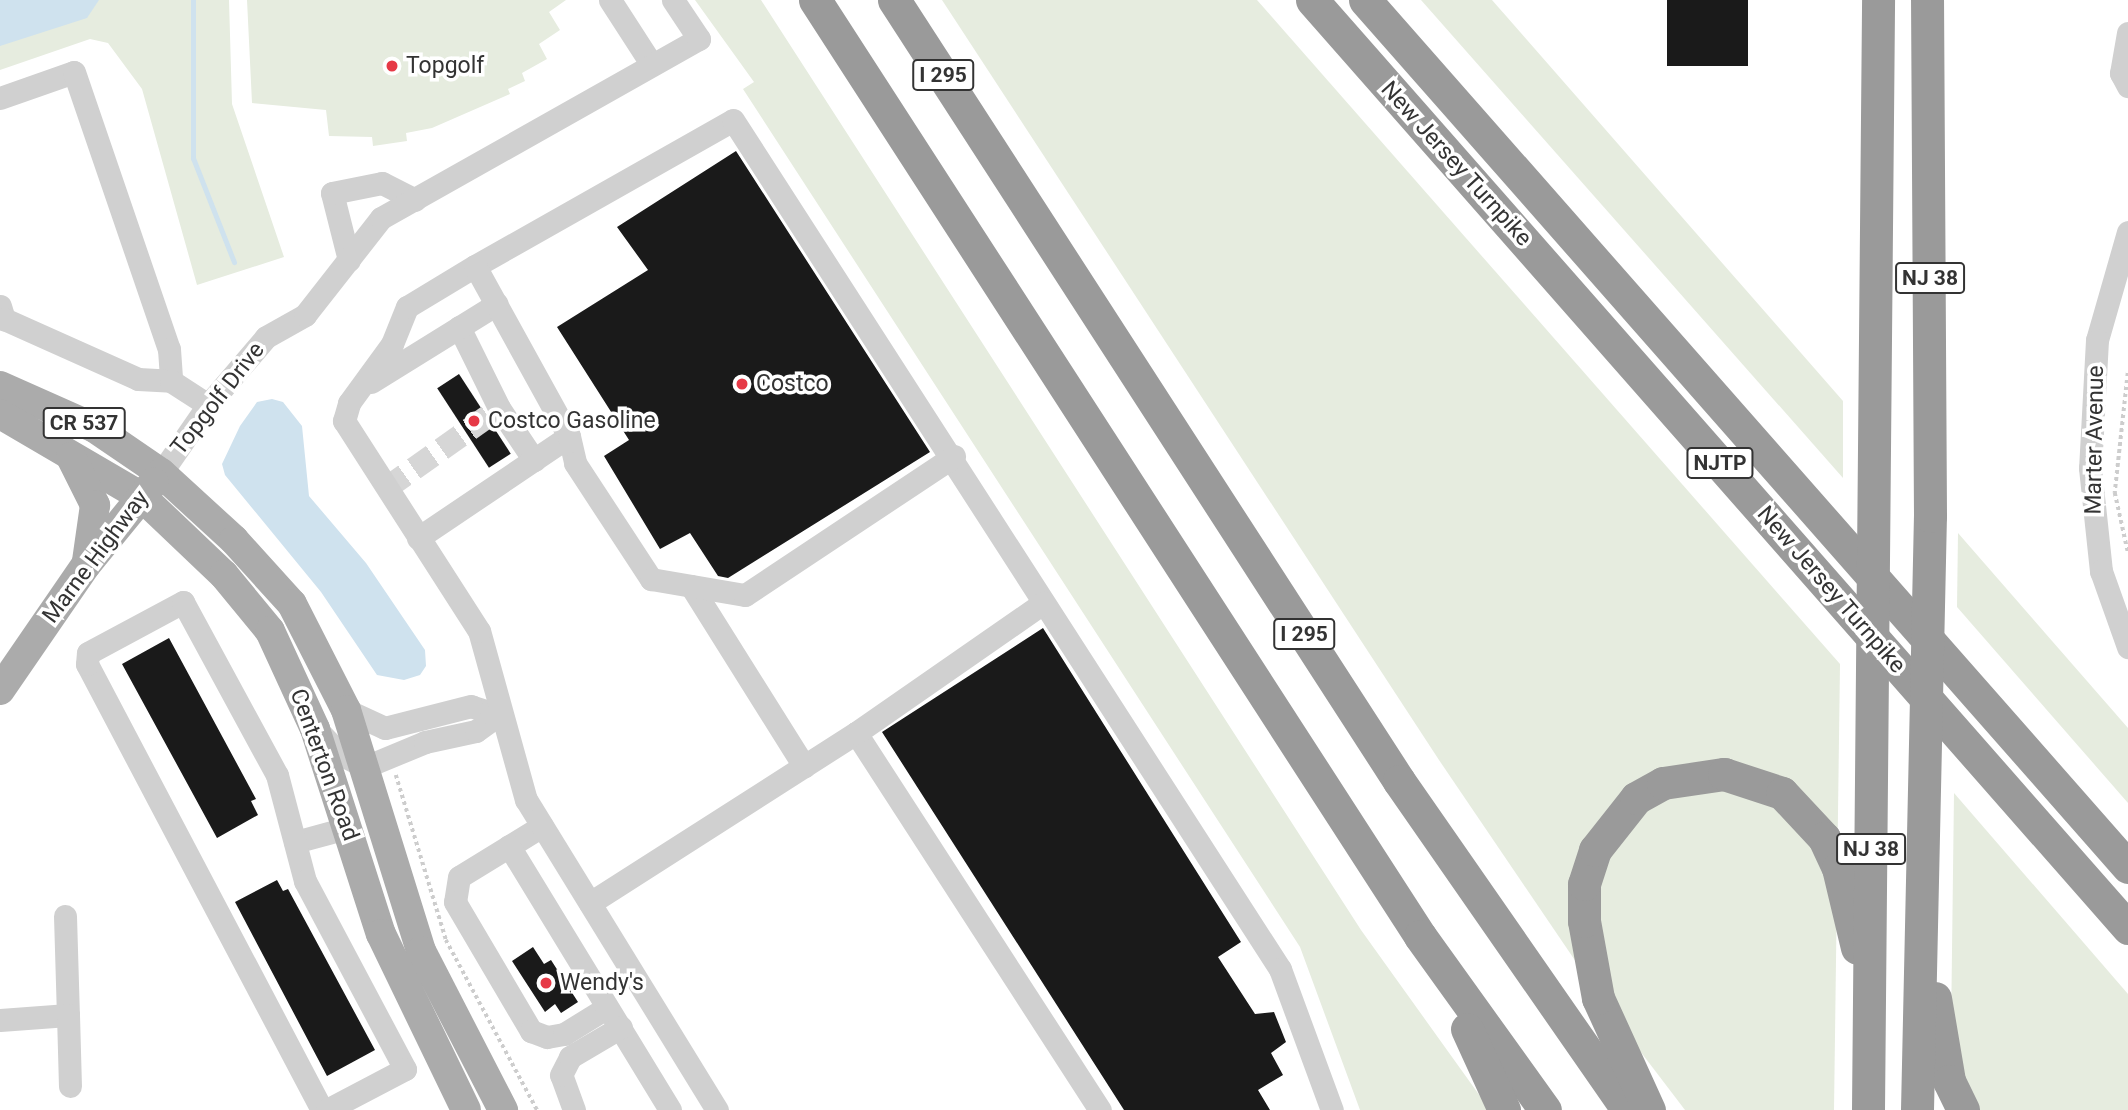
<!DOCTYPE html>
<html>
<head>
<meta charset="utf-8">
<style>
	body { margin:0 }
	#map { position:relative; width:2128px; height:1110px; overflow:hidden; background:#fff; font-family:Roboto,sans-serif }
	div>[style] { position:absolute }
	.green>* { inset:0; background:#e6ecdf }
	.water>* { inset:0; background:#cfe2ee }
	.stream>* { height:5px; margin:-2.5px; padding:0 2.5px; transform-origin:2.5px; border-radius:2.5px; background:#cfe2ee }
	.building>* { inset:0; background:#1a1a1a; transform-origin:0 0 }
	.minor-tunnel>* { height:23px; margin-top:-11.5px; transform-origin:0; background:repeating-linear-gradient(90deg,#d6d6d6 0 23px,transparent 0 34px) }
	.path>* { height:3.5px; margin-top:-1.75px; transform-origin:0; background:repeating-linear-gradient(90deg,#cdcdcd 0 3.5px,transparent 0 7px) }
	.minor>* { height:23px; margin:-11.5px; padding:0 11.5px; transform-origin:11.5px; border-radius:11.5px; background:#d0d0d0 }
	.major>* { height:30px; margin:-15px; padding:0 15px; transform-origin:15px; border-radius:15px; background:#ababab }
	.highway>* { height:33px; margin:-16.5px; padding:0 16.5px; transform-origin:16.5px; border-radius:16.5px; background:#9a9a9a }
	.dots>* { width:19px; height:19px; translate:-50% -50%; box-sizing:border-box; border:4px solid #fff; border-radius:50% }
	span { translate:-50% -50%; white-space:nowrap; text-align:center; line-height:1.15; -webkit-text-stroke:7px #fff; paint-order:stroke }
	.shield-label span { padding:2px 5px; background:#fff; border:2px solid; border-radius:5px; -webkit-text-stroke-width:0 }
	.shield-label { font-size:21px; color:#333; font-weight:700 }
	.poi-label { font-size:23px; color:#333 }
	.left { translate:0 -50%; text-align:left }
	.street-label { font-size:23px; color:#333 }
</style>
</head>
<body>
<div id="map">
	<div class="green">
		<div style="clip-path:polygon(0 0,229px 0,232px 104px,284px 257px,197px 285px,142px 89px,108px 43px,90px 39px,0 70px)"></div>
		<div style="clip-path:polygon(247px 0,566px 0,549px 12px,560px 30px,539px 44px,547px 59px,522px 73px,525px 81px,508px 89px,510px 94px,432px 128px,406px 133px,407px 141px,373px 146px,372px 137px,329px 136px,326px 110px,252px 103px)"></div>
		<div style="clip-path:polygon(695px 0,761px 0,1361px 930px,1490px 1110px,1360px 1110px,1300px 947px,743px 89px,754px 82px)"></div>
		<div style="clip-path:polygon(942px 0,1257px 0,1840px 664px,1834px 1110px,1685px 1110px,1608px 1009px,1439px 760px)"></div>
		<div style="clip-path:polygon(1421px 0,1492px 0,1843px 401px,1843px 478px)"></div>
		<div style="clip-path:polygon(1958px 533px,2128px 728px,2128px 803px,1957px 607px)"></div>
		<div style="clip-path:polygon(1954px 793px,2128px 994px,2128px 1110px,1950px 1110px)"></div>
	</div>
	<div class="water">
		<div style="clip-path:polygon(0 0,99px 0,87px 18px,0 46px)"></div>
		<div style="clip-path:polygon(272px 399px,283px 402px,302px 426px,309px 496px,366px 563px,425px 650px,426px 666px,420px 675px,404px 680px,377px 675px,321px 592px,225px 475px,222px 464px,240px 426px,257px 402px)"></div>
	</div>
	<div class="stream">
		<div style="left:193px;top:0;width:158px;rotate:90deg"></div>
		<div style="left:193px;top:158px;width:112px;rotate:68.5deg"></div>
	</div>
	<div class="building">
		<div style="left:1667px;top:0;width:81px;height:66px"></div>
		<div style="clip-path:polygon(736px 151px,930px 452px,728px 578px,718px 576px,690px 533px,660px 549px,604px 456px,629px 440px,557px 327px,648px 270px,617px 227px)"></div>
		<div style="left:459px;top:374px;width:95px;height:26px;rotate:57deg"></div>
		<div style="clip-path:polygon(1043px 628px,1241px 942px,1218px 957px,1255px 1014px,1274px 1012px,1286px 1042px,1271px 1053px,1283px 1075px,1258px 1090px,1270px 1110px,1124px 1110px,882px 732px)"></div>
		<div style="clip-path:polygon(169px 638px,256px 799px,251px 801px,258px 815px,217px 838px,122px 664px)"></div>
		<div style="clip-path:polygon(277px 880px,283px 891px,288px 889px,375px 1050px,327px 1076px,235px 902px)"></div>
		<div style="clip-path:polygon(533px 947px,544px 964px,551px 960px,578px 1002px,561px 1013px,555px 1004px,545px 1012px,512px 961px)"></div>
	</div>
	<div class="minor-tunnel">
		<div style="left:386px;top:488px;width:138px;rotate:-35.3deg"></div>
	</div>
	<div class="path">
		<div style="left:2128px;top:373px;width:121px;rotate:96.2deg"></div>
		<div style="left:2115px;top:493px;width:60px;rotate:77.6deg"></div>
		<div style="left:396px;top:775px;width:172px;rotate:73.1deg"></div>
		<div style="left:446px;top:940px;width:193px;rotate:61.8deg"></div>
	</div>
	<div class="minor">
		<div style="left:610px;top:0;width:77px;rotate:57.1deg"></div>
		<div style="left:2128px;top:33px;width:41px;rotate:99.9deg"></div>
		<div style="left:2121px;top:73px;width:15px;rotate:62deg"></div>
		<div style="left:0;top:98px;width:78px;rotate:-19.4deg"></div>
		<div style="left:74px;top:72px;width:293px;rotate:71.1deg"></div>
		<div style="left:169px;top:349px;width:32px;rotate:86deg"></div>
		<div style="left:2128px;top:232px;width:112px;rotate:106deg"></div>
		<div style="left:2097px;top:340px;width:128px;rotate:93.1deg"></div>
		<div style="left:2090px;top:468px;width:104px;rotate:83.9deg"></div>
		<div style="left:2101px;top:571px;width:81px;rotate:70.4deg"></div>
		<div style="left:349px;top:260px;width:69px;rotate:-104.2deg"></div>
		<div style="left:332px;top:193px;width:51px;rotate:-11.3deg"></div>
		<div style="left:382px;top:183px;width:37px;rotate:27deg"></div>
		<div style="left:475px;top:266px;width:296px;rotate:-29.5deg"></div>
		<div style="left:733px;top:120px;width:1010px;rotate:57.21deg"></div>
		<div style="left:1280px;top:969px;width:150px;rotate:69.8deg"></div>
		<div style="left:0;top:306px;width:14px;rotate:73deg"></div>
		<div style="left:4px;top:319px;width:147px;rotate:24.1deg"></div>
		<div style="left:138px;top:379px;width:33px;rotate:3deg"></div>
		<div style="left:171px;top:381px;width:44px;rotate:33deg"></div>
		<div style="left:459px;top:327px;width:90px;rotate:63.7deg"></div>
		<div style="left:499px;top:408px;width:63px;rotate:56.1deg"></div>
		<div style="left:371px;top:382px;width:148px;rotate:-31.8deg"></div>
		<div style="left:161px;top:473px;width:83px;rotate:-55.3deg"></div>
		<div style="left:208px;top:405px;width:89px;rotate:-49.5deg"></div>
		<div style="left:266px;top:337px;width:45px;rotate:-29.4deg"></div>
		<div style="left:305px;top:315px;width:123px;rotate:-51.9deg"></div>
		<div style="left:381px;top:218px;width:365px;rotate:-29.4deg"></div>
		<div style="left:699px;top:39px;width:47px;rotate:-123.7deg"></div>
		<div style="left:418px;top:538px;width:182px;rotate:-34deg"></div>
		<div style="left:691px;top:586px;width:213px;rotate:57.9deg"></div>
		<div style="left:318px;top:731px;width:32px;rotate:46deg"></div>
		<div style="left:340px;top:754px;width:28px;rotate:27deg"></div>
		<div style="left:365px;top:767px;width:65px;rotate:-22.6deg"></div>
		<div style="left:425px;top:742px;width:52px;rotate:-12.2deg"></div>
		<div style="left:476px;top:731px;width:27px;rotate:-36deg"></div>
		<div style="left:498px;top:715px;width:28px;rotate:-162deg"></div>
		<div style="left:471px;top:706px;width:89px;rotate:165.7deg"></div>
		<div style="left:385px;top:728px;width:43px;rotate:-155.2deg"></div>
		<div style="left:856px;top:733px;width:449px;rotate:57.1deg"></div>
		<div style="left:542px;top:826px;width:97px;rotate:148.4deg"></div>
		<div style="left:459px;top:877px;width:25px;rotate:99deg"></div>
		<div style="left:455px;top:902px;width:150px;rotate:59.5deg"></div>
		<div style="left:531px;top:1031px;width:17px;rotate:21deg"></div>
		<div style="left:547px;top:1037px;width:17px;rotate:-10deg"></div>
		<div style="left:564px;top:1034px;width:49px;rotate:-31.8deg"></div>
		<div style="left:295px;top:842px;width:54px;rotate:-15.1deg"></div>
		<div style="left:509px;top:846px;width:309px;rotate:58.6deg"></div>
		<div style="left:590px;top:903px;width:316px;rotate:-32.6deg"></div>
		<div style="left:856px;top:733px;width:228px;rotate:-34.8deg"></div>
		<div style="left:65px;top:916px;width:99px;rotate:88.3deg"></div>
		<div style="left:0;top:1020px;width:68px;rotate:-4.2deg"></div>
		<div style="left:68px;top:1015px;width:71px;rotate:88.4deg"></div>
		<div style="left:322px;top:1110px;width:504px;rotate:-117.79deg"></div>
		<div style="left:87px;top:664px;width:11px;rotate:-85deg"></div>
		<div style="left:88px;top:653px;width:108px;rotate:-28.2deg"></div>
		<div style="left:183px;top:602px;width:197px;rotate:61.5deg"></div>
		<div style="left:277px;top:775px;width:110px;rotate:75.2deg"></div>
		<div style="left:305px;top:881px;width:213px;rotate:62deg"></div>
		<div style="left:405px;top:1069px;width:88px;rotate:152.3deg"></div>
		<div style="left:574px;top:1110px;width:37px;rotate:-110deg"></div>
		<div style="left:561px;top:1075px;width:20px;rotate:-63deg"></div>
		<div style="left:570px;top:1057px;width:59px;rotate:-30.5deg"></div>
		<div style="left:717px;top:1110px;width:364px;rotate:-121.6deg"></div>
		<div style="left:526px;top:800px;width:175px;rotate:-105.5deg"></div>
		<div style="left:479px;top:631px;width:250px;rotate:-122.7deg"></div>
		<div style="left:344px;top:421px;width:19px;rotate:-74deg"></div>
		<div style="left:349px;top:403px;width:73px;rotate:-53.9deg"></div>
		<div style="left:392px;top:344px;width:40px;rotate:-68deg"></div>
		<div style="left:407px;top:307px;width:79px;rotate:-31.1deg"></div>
		<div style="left:475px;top:266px;width:194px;rotate:61.1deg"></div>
		<div style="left:569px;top:436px;width:28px;rotate:77deg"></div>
		<div style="left:575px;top:463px;width:139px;rotate:56.8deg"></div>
		<div style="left:651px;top:579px;width:95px;rotate:9.7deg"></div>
		<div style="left:745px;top:595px;width:251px;rotate:-33.6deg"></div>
	</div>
	<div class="major">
		<div style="left:0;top:386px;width:104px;rotate:23.9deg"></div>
		<div style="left:95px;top:428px;width:80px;rotate:34.3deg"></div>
		<div style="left:161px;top:473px;width:99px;rotate:42.5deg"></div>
		<div style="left:234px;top:540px;width:86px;rotate:47.8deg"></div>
		<div style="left:292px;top:604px;width:119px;rotate:63deg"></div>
		<div style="left:346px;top:710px;width:252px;rotate:72.7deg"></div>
		<div style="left:421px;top:951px;width:179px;rotate:62.7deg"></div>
		<div style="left:0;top:414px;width:164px;rotate:30.3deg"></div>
		<div style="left:142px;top:497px;width:113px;rotate:43.6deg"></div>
		<div style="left:224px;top:575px;width:72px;rotate:50.6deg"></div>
		<div style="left:270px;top:631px;width:108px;rotate:65.3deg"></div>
		<div style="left:315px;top:729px;width:215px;rotate:72.2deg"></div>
		<div style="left:381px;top:934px;width:195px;rotate:64.2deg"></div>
		<div style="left:71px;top:457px;width:54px;rotate:63.4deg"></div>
		<div style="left:95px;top:505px;width:57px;rotate:98.1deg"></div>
		<div style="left:0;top:690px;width:152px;rotate:-55.5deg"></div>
		<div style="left:86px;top:565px;width:107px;rotate:-50.7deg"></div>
	</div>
	<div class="highway">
		<div style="left:815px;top:0;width:1115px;rotate:57.12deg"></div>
		<div style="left:1420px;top:936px;width:214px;rotate:54.3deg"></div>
		<div style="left:894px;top:0;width:930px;rotate:57.11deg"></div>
		<div style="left:1399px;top:781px;width:401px;rotate:55.2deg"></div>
		<div style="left:1312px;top:0;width:1236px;rotate:48.67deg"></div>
		<div style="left:1365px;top:0;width:1155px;rotate:48.65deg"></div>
		<div style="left:1935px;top:998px;width:84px;rotate:80.4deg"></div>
		<div style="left:1949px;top:1081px;width:32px;rotate:64deg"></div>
		<div style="left:1467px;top:1029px;width:89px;rotate:65.4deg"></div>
		<div style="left:1649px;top:1110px;width:123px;rotate:-114.5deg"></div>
		<div style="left:1598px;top:998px;width:78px;rotate:-100.3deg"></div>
		<div style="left:1584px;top:921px;width:37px;rotate:-90deg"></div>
		<div style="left:1584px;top:884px;width:36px;rotate:-72deg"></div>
		<div style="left:1595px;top:850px;width:66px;rotate:-51.7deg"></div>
		<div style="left:1636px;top:798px;width:31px;rotate:-29deg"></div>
		<div style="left:1663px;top:783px;width:62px;rotate:-8.4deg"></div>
		<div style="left:1724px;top:774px;width:61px;rotate:18.1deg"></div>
		<div style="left:1782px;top:793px;width:62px;rotate:47deg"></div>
		<div style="left:1824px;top:838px;width:33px;rotate:65deg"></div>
		<div style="left:1838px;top:868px;width:82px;rotate:76.6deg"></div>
		<div style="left:1868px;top:1110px;width:1110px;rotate:-89.48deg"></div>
		<div style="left:1917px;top:1110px;width:594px;rotate:-88.75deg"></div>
		<div style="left:1930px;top:516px;width:516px;rotate:-90.33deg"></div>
	</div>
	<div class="dots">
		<div style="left:392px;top:66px;background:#e63946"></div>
		<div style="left:742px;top:384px;background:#e63946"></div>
		<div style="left:474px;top:421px;background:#e63946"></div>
		<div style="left:546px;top:983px;background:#e63946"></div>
	</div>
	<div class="shield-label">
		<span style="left:943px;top:75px">I 295</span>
		<span style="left:1930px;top:278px">NJ 38</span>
		<span style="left:84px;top:423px">CR 537</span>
		<span style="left:1720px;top:463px">NJTP</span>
		<span style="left:1304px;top:634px">I 295</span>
		<span style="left:1871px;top:849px">NJ 38</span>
	</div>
	<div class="poi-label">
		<span class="left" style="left:406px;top:66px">Topgolf</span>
		<span class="left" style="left:756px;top:384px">Costco</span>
		<span class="left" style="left:488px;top:421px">Costco Gasoline</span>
		<span class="left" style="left:560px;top:983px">Wendy's</span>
	</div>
	<div class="street-label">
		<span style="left:1456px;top:164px;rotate:48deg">New Jersey Turnpike</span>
		<span style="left:218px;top:399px;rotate:-52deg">Topgolf Drive</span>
		<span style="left:2095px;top:440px;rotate:-89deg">Marter Avenue</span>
		<span style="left:96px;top:557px;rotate:-53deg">Marne Highway</span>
		<span style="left:1831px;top:590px;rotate:49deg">New Jersey Turnpike</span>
		<span style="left:324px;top:765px;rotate:70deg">Centerton Road</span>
	</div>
</div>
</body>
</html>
